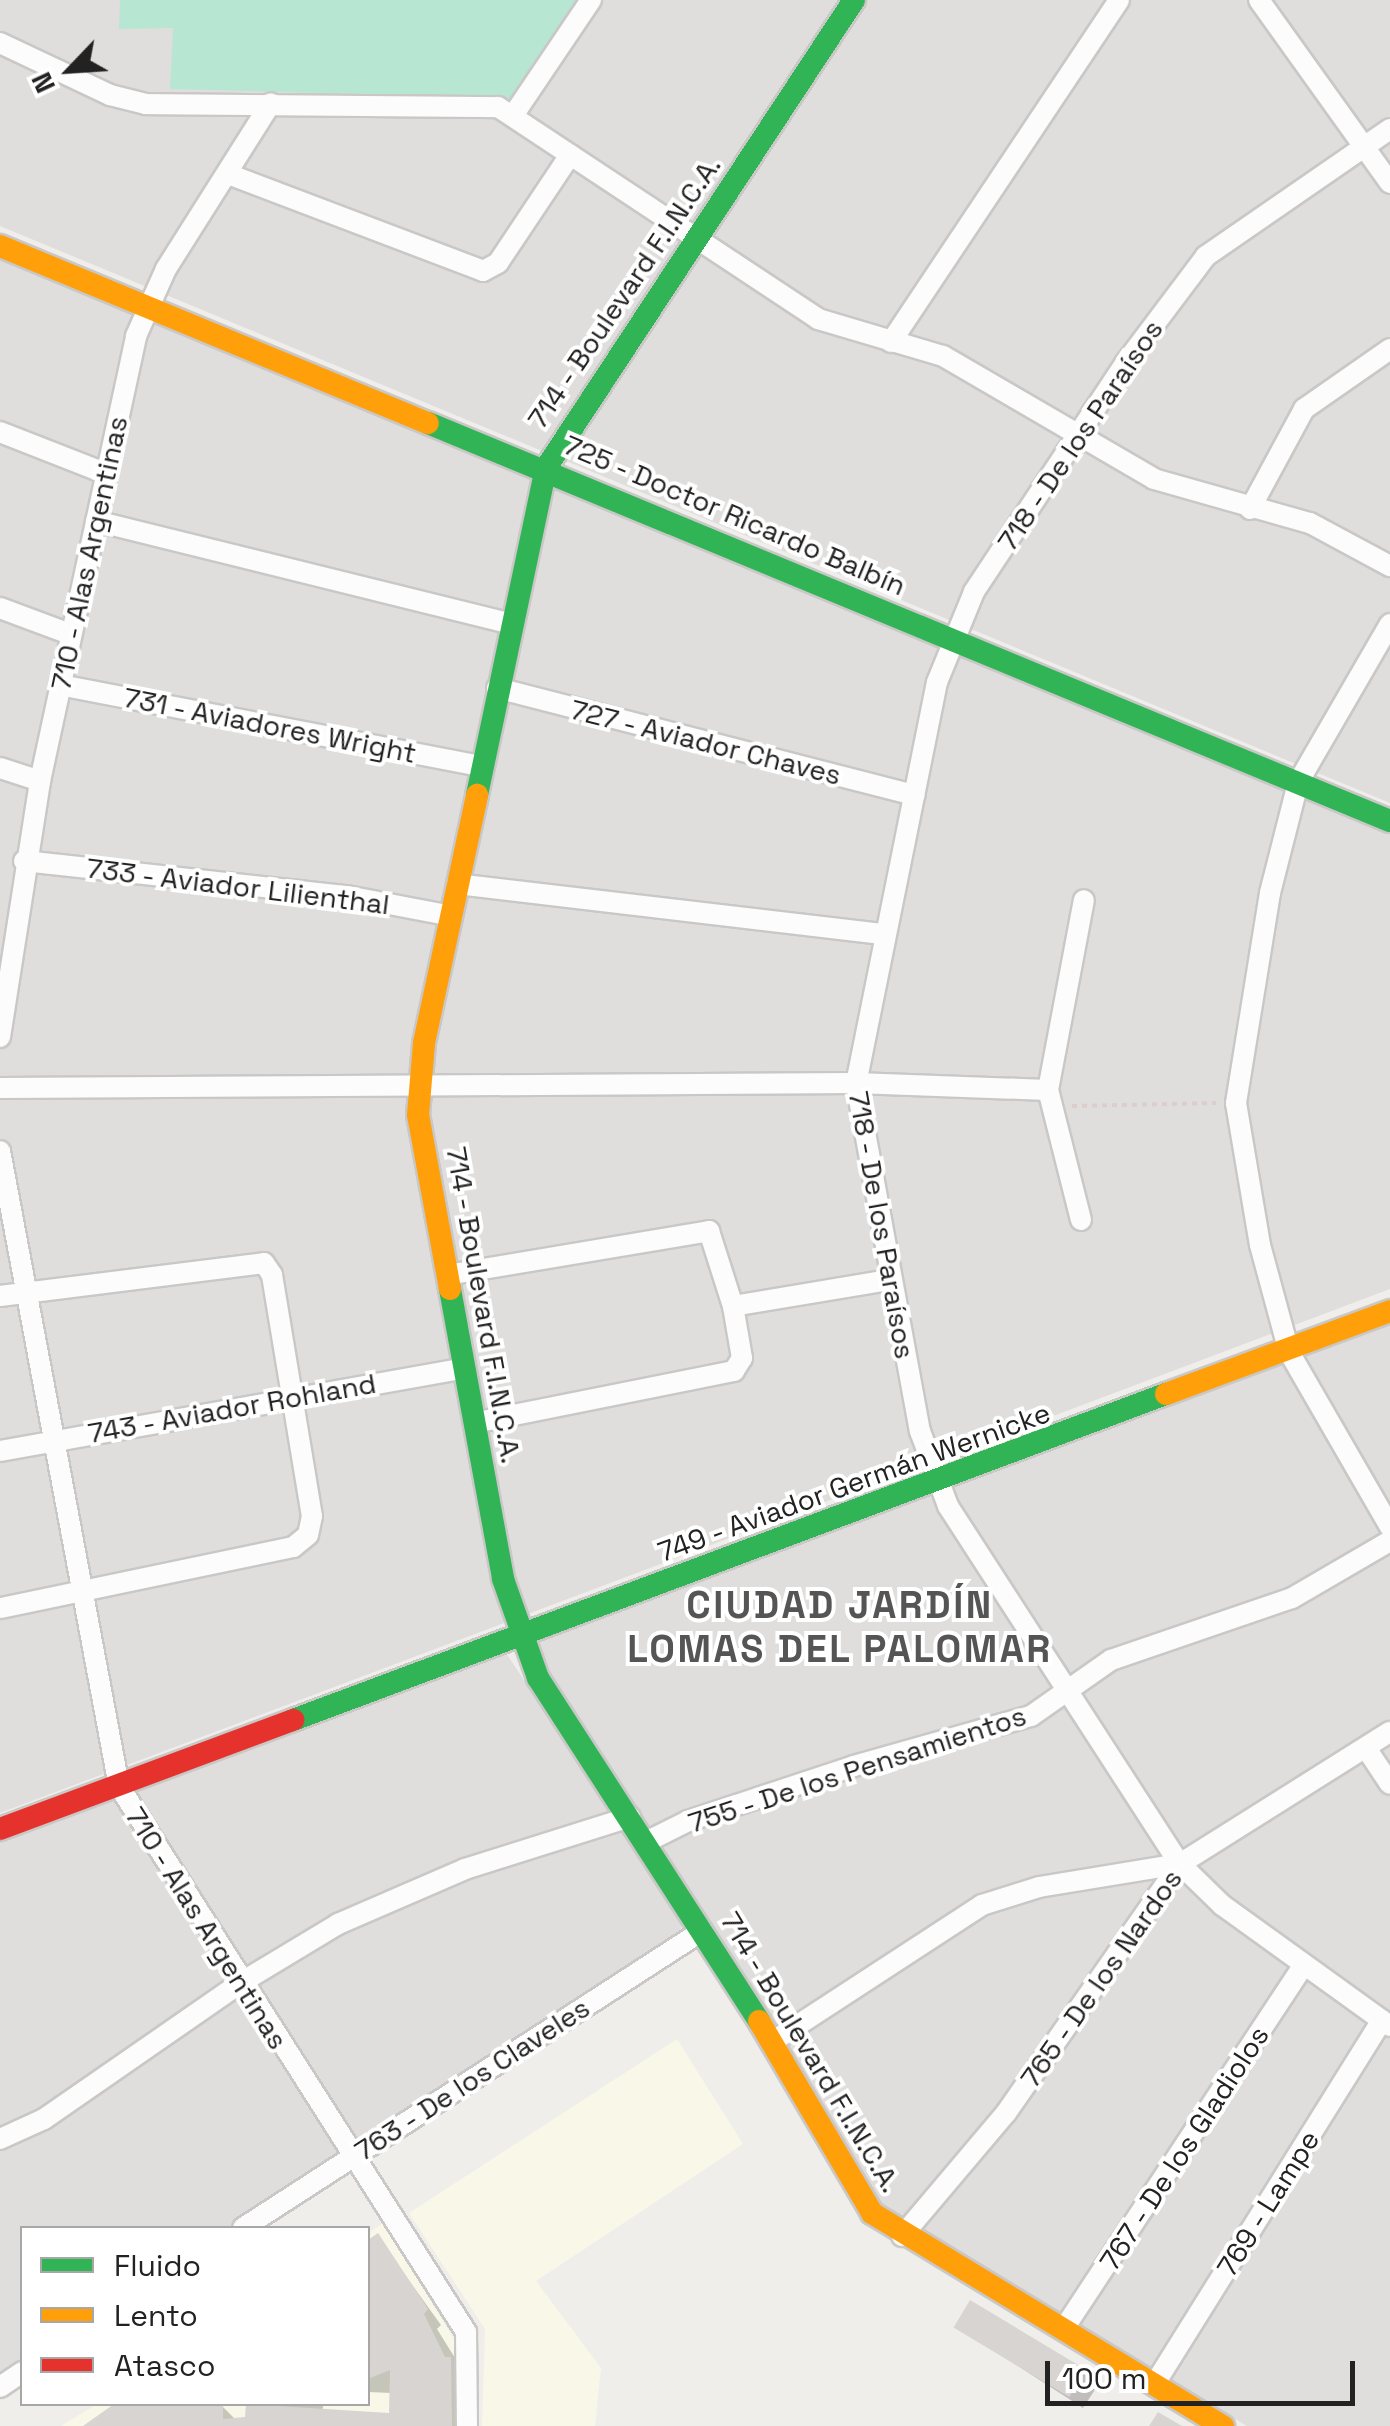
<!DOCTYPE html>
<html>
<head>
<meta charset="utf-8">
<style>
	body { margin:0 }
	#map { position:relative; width:1390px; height:2426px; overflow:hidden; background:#f0eeeb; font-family:"Space Grotesk",sans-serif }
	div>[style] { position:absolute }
	.residential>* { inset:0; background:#dfdedc }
	.education>* { inset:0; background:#f8f7e8 }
	.pitch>* { inset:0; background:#b7e6d2 }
	.shadow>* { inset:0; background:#0003 }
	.building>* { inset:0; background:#d7d4d2; transform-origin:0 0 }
	.path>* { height:4px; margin-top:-2px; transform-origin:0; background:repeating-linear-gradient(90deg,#dccecd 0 5px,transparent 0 10px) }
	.roads { filter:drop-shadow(2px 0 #c9c8c7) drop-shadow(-2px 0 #c9c8c7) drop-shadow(0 2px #c9c8c7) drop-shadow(0 -2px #c9c8c7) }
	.street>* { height:20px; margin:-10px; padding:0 10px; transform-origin:10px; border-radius:10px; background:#fdfcfc }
	.fast>* { height:22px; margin:-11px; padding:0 11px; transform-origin:11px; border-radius:11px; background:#30b455 }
	.slow>* { height:22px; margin:-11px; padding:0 11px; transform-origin:11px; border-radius:11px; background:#ff9f0a }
	.jam>* { height:22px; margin:-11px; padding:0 11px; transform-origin:11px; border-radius:11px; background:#e5322d }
	span { translate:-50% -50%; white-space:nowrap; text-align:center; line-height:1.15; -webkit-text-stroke:8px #fff; paint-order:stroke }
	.street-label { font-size:28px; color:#222 }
	.district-label { font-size:38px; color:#555; font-weight:700; letter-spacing:2.5px }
	.legend { position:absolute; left:20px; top:2226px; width:350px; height:180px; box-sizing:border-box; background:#fff; border:2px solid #a7a7a7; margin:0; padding:12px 18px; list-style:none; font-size:30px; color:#222 }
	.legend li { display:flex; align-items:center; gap:20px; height:50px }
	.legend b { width:50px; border:2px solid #a7a7a7 }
	.north { position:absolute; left:20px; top:20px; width:100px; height:100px; -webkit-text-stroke:8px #fff; paint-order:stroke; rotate:245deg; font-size:28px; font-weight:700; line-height:40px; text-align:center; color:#222 }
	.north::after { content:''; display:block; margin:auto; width:35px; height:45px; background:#222; clip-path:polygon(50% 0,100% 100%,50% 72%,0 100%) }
	.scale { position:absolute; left:1045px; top:2361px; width:310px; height:45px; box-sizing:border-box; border:5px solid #222; border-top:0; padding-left:12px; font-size:30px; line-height:35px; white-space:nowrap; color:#222; -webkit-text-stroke:8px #fff; paint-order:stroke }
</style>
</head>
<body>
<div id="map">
	<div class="residential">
		<div style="clip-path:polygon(0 0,1390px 0,1390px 803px,0 226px)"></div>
		<div style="clip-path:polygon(0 257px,1390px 830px,1390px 1289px,0 1813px)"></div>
		<div style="clip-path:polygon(1390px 1318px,1390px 2426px,1247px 2426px,888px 2213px,532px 1645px)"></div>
		<div style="clip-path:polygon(506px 1653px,682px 1921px,681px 1934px,229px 2228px,22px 2228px,22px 2363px,0 2377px,0 1834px)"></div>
	</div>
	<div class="education">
		<div style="clip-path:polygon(677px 2039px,743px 2144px,536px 2281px,601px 2368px,595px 2426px,482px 2426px,485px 2329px,409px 2213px)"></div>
		<div style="clip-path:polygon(383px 2223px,459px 2347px,459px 2426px,61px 2426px,97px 2404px,368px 2404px,368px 2233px)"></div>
	</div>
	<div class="pitch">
		<div style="clip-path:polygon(120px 0,576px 0,512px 98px,170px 89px,173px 28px,119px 29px)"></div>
	</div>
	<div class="shadow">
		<div style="clip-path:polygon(377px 2236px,441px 2325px,437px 2329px,465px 2374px,465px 2426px,86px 2426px,118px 2404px,222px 2406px,236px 2420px,247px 2419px,248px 2404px,324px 2404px,321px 2414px,391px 2416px,392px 2393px,368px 2392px,368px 2243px)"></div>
		<div style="clip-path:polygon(956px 2326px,1084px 2371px,1098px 2385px,1083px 2408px)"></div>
	</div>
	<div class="building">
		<div style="clip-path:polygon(378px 2233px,428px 2309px,424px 2314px,445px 2357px,451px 2357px,452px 2426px,83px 2426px,114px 2404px,223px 2404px,223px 2419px,245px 2417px,246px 2404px,389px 2413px,390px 2370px,368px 2379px,368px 2240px)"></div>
		<div style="left:970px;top:2300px;width:135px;height:32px;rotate:31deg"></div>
		<div style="clip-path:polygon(1158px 2412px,1182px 2426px,1149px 2426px)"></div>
	</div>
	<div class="path">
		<div style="left:1072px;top:1106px;width:144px;rotate:-1.2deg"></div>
	</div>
	<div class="roads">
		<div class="street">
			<div style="left:1259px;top:0;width:225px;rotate:54.4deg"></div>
			<div style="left:0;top:43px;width:122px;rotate:25.3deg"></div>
			<div style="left:110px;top:95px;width:36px;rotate:14deg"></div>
			<div style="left:145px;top:104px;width:353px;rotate:0.5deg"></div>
			<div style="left:498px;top:107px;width:384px;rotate:33.5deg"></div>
			<div style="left:818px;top:319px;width:130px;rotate:16.5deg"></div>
			<div style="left:943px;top:356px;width:244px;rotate:30.2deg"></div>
			<div style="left:1154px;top:479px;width:162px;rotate:15.8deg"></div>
			<div style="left:1310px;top:523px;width:91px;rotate:28.3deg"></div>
			<div style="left:514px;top:114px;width:138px;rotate:-56deg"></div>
			<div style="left:1390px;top:129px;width:224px;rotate:145.4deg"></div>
			<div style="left:1206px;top:256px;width:133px;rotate:127deg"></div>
			<div style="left:1126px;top:362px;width:276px;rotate:123.5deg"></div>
			<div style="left:974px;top:592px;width:97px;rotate:112.3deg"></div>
			<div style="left:937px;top:682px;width:409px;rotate:101.4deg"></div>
			<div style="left:856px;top:1083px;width:354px;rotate:79.6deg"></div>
			<div style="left:920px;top:1431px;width:80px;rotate:69.5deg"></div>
			<div style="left:948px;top:1506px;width:427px;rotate:57.1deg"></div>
			<div style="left:1180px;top:1864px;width:59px;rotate:44.3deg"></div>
			<div style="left:1222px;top:1905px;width:207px;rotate:35.8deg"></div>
			<div style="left:228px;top:174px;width:273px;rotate:20.8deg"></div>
			<div style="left:483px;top:271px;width:17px;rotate:-28deg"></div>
			<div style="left:498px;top:263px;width:130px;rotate:-56.3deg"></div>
			<div style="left:891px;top:342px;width:411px;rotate:-56.3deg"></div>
			<div style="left:0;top:432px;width:115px;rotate:21.4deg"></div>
			<div style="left:1250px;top:509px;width:114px;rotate:-61.6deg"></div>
			<div style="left:1304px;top:409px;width:105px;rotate:-34.9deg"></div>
			<div style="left:96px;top:521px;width:425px;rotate:13.9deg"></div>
			<div style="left:0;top:608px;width:75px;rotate:20.4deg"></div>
			<div style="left:1390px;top:624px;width:184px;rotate:120.1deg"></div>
			<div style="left:1298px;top:783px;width:114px;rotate:104.3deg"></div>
			<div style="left:1270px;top:893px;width:213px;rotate:99.2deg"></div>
			<div style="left:1236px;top:1103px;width:144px;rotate:80.4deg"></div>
			<div style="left:1260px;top:1245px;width:111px;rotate:74.8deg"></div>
			<div style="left:1289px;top:1352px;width:202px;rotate:60deg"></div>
			<div style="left:60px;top:685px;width:428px;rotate:10.9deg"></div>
			<div style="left:497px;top:688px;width:431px;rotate:14.4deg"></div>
			<div style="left:0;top:768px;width:42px;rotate:18deg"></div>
			<div style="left:24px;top:861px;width:325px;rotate:6.2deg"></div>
			<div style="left:347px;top:896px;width:107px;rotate:10.8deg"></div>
			<div style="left:457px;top:884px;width:431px;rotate:6.7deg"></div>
			<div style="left:0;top:1037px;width:259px;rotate:-81.1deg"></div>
			<div style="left:40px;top:781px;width:455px;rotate:-77.8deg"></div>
			<div style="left:136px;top:336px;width:73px;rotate:-65.9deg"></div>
			<div style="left:166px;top:269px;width:196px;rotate:-57.7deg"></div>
			<div style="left:0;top:1088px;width:856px;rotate:-0.33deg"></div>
			<div style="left:856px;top:1083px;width:192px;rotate:2.1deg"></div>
			<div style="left:0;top:1151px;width:646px;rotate:79.39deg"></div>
			<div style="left:119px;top:1786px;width:647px;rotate:57.56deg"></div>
			<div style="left:466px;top:2332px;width:94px;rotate:89.4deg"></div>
			<div style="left:1081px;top:1220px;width:134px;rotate:-104.2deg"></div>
			<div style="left:1048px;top:1090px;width:193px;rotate:-79.3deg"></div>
			<div style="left:447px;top:1275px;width:266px;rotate:-9.5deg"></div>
			<div style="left:709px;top:1231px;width:79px;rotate:72.3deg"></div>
			<div style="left:733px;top:1306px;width:53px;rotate:80.2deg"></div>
			<div style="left:742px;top:1358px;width:15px;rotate:122deg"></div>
			<div style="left:734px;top:1371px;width:265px;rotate:168.7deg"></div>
			<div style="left:0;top:1296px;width:266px;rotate:-7.1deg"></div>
			<div style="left:264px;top:1263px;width:14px;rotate:56deg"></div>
			<div style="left:272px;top:1275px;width:244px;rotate:80.6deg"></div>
			<div style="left:312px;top:1516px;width:19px;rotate:102deg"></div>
			<div style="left:308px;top:1535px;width:19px;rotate:141deg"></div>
			<div style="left:293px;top:1547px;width:299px;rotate:168.2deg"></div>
			<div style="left:733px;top:1306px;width:157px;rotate:-9.5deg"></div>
			<div style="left:0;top:1451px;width:471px;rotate:-10.1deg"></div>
			<div style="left:1366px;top:1748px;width:43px;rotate:56.3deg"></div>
			<div style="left:646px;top:1842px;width:47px;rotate:-26.6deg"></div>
			<div style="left:688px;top:1821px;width:175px;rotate:-18.3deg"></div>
			<div style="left:854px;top:1766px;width:184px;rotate:-15.8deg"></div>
			<div style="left:1031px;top:1716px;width:98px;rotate:-35deg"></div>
			<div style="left:1111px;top:1660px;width:191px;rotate:-18.9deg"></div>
			<div style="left:1292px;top:1598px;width:113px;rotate:-30.2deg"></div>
			<div style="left:772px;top:2042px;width:251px;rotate:-33.1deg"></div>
			<div style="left:982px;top:1905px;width:60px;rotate:-17.5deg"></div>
			<div style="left:1039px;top:1887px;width:143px;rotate:-9.3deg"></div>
			<div style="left:0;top:2139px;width:48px;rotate:-24.4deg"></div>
			<div style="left:44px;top:2119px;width:241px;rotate:-34.7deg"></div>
			<div style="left:242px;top:1982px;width:112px;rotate:-31.1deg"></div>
			<div style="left:338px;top:1924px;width:138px;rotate:-23.4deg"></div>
			<div style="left:465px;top:1869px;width:173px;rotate:-17.5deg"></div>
			<div style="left:243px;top:2228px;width:547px;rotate:-32.91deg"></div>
			<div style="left:902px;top:2236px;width:161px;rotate:-49.8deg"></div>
			<div style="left:1006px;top:2113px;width:304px;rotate:-55.1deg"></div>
			<div style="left:1180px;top:1864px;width:248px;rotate:-32.2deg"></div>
			<div style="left:1063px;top:2330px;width:437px;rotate:-56.6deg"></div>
			<div style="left:1154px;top:2385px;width:430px;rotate:-58deg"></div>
			<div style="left:0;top:2387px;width:27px;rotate:-34deg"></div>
		</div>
		<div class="fast">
			<div style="left:428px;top:423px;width:1041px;rotate:22.48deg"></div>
			<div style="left:477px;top:795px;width:334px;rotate:-78.1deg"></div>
			<div style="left:546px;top:468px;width:560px;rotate:-56.65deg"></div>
			<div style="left:450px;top:1289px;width:295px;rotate:79.6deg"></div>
			<div style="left:503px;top:1579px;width:105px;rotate:70.5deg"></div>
			<div style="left:538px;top:1678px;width:408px;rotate:57.2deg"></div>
			<div style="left:293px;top:1720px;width:932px;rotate:-20.48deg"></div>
		</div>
		<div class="slow">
			<div style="left:0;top:246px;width:463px;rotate:22.5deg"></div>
			<div style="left:450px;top:1289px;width:177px;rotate:-100.4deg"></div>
			<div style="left:418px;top:1115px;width:72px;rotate:-85.2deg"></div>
			<div style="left:424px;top:1043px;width:254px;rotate:-77.9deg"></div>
			<div style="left:1166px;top:1394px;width:239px;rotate:-20.3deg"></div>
			<div style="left:759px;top:2021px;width:223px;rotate:59.5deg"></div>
			<div style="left:872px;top:2213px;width:411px;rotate:31.3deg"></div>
		</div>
		<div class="jam">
			<div style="left:0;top:1829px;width:313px;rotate:-20.4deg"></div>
		</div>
	</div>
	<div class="street-label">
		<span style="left:624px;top:292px;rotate:-56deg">714 - Boulevard F.I.N.C.A.</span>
		<span style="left:1080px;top:435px;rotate:-56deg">718 - De los Paraísos</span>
		<span style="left:735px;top:515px;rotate:23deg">725 - Doctor Ricardo Balbín</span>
		<span style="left:89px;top:553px;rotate:-78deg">710 - Alas Argentinas</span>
		<span style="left:270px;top:725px;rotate:11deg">731 - Aviadores Wright</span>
		<span style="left:706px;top:742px;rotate:14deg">727 - Aviador Chaves</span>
		<span style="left:238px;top:886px;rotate:7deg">733 - Aviador Lilienthal</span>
		<span style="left:882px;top:1225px;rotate:80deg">718 - De los Paraísos</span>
		<span style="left:484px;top:1305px;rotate:80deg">714 - Boulevard F.I.N.C.A.</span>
		<span style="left:232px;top:1408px;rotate:-10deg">743 - Aviador Rohland</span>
		<span style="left:854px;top:1482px;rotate:-20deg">749 - Aviador Germán Wernicke</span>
		<span style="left:857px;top:1769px;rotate:-18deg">755 - De los Pensamientos</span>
		<span style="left:207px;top:1928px;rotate:58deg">710 - Alas Argentinas</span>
		<span style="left:1101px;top:1978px;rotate:-55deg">765 - De los Nardos</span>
		<span style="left:811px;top:2052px;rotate:59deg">714 - Boulevard F.I.N.C.A.</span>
		<span style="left:472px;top:2079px;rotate:-33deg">763 - De los Claveles</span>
		<span style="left:1184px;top:2148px;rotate:-57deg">767 - De los Gladiolos</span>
		<span style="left:1268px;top:2203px;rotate:-58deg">769 - Lampe</span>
	</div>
	<div class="district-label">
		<span style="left:840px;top:1628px">CIUDAD JARDÍN<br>LOMAS DEL PALOMAR</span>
	</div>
	<ul class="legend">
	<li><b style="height:12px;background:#30b455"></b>Fluido</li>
	<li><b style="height:12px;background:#ff9f0a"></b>Lento</li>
	<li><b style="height:12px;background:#e5322d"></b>Atasco</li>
	</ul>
	<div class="north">N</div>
	<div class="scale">100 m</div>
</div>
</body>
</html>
